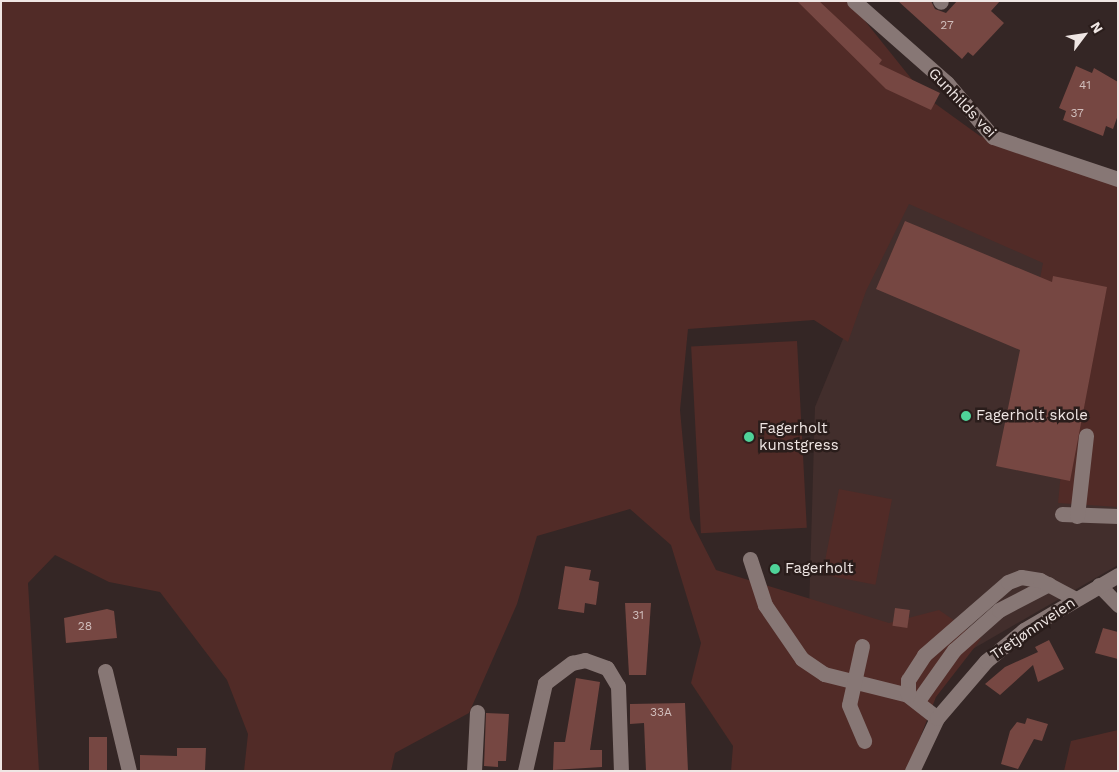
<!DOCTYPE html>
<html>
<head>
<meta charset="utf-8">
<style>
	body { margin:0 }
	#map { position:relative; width:1119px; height:772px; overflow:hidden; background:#342625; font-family:"Work Sans",sans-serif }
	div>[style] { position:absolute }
	.built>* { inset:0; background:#422e2c }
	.green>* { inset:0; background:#512b27; transform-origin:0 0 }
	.building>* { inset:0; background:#764742; transform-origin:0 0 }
	.minor>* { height:15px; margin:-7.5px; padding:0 7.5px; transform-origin:7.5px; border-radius:7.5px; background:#877775 }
	.dots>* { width:14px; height:14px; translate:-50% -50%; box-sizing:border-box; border:2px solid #2a1d1b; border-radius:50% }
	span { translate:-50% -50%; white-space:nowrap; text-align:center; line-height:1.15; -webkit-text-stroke:5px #2a1d1b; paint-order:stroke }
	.number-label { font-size:12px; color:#d1bebc }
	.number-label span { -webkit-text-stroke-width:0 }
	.street-label { font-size:15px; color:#efe6e4 }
	.poi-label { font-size:15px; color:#efe6e4 }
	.left { translate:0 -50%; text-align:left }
	.frame { position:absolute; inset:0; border:2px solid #efe6e4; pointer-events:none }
	.north { position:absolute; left:1059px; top:10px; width:50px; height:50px; -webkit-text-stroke:4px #2a1d1b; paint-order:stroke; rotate:59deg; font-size:14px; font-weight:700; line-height:20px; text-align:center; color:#efe6e4 }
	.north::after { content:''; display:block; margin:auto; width:18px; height:22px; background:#efe6e4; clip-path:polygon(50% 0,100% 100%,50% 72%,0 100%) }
</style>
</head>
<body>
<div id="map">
	<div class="built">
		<div style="clip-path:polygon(905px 188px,1118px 256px,1118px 565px,971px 650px,809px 612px,815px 407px)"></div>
	</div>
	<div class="green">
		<div style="clip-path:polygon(1px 1px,849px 1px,926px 97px,980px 136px,1118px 186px,1118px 507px,1058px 503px,1065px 431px,1033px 314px,1043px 263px,909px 204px,866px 291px,848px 342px,814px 320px,688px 329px,680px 410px,690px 519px,716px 570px,889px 623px,939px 610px,981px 639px,936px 697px,907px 771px,731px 771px,733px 746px,691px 683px,701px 643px,671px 545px,630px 509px,537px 536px,517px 604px,469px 713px,395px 753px,391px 771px,244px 771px,248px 734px,227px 680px,160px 592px,109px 582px,55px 555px,28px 583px,39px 771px,1px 771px)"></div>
		<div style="left:797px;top:341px;width:187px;height:106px;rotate:87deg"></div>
		<div style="left:839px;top:489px;width:54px;height:87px;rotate:11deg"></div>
		<div style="clip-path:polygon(1118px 730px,1118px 771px,1064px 771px,1071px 741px)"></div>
	</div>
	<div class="building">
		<div style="clip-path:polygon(797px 1px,819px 1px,882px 60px,879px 64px,940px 93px,931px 110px,886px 89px)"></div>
		<div style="clip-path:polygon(898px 1px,931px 1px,935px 9px,946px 13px,957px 1px,1000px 1px,991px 11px,1004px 23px,973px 56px,968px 52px,962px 59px)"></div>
		<div style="clip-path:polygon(1076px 66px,1092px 73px,1094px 68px,1118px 82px,1118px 115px,1113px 129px,1106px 126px,1103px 136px,1063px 120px,1066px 111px,1059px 108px)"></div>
		<div style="clip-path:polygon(905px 221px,1052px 282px,1053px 276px,1107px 287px,1070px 481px,996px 466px,1020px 350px,876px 289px)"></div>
		<div style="clip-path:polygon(565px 566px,591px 570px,589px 580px,599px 582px,596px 605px,585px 603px,584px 613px,558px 609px)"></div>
		<div style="clip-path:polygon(625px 603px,651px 603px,646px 675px,629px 675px)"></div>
		<div style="left:895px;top:608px;width:15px;height:18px;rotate:8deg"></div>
		<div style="clip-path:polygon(107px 609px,114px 611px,117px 638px,66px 643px,64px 618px)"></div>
		<div style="clip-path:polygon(1103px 628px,1118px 632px,1118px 659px,1095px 653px)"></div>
		<div style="clip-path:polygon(1049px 640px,1064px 669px,1038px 682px,1033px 665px,1000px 695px,985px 684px,1005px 667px,1038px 652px,1035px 647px)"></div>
		<div style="clip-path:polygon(576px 678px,600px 682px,590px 750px,602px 750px,602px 767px,553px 770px,554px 742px,565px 742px)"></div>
		<div style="clip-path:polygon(685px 703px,688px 771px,646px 771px,644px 723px,630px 724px,630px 704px)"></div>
		<div style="clip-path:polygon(486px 713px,509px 714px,506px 761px,498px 761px,498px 767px,484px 766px)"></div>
		<div style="clip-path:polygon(1027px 718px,1048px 724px,1042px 741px,1034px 739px,1018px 769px,1001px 764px,1010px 731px,1017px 722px,1025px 724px)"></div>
		<div style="left:107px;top:737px;width:34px;height:18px;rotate:90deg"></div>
		<div style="clip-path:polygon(177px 748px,206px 748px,205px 771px,140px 771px,140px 755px,177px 756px)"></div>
	</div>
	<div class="minor">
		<div style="left:854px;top:1px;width:124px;rotate:41.4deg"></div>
		<div style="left:947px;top:83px;width:71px;rotate:49.6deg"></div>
		<div style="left:993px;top:137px;width:132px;rotate:18.6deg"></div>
		<div style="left:940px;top:1px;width:1px;rotate:45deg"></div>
		<div style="left:1062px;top:514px;width:56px;rotate:2deg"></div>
		<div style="left:1077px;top:516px;width:81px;rotate:-83.6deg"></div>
		<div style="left:750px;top:559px;width:48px;rotate:71.9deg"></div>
		<div style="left:765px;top:605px;width:65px;rotate:55.6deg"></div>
		<div style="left:802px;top:659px;width:27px;rotate:34deg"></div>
		<div style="left:824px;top:674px;width:87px;rotate:14deg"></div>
		<div style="left:1099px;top:585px;width:28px;rotate:46deg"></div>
		<div style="left:862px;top:646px;width:60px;rotate:102.4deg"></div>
		<div style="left:849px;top:705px;width:39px;rotate:67deg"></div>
		<div style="left:105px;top:671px;width:103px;rotate:76.5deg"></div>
		<div style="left:917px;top:702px;width:64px;rotate:-54.6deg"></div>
		<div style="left:954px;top:650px;width:60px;rotate:-41.6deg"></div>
		<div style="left:999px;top:610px;width:56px;rotate:-27.5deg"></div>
		<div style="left:937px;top:718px;width:37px;rotate:-142deg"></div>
		<div style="left:908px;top:695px;width:15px;rotate:-90deg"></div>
		<div style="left:908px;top:680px;width:30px;rotate:-57deg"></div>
		<div style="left:924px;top:655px;width:111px;rotate:-41deg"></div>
		<div style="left:1008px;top:582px;width:14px;rotate:-21deg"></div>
		<div style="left:1021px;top:577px;width:19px;rotate:9deg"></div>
		<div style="left:1040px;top:580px;width:40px;rotate:28deg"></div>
		<div style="left:474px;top:771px;width:59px;rotate:-87.1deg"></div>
		<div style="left:525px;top:771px;width:90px;rotate:-77.2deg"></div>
		<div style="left:545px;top:683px;width:34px;rotate:-37deg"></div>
		<div style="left:572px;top:663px;width:13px;rotate:-13deg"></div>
		<div style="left:585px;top:660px;width:23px;rotate:20deg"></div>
		<div style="left:607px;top:668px;width:21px;rotate:59deg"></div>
		<div style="left:618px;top:686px;width:85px;rotate:88deg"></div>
		<div style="left:912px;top:771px;width:59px;rotate:-64.7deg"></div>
		<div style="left:937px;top:718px;width:75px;rotate:-49.3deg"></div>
		<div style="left:986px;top:661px;width:49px;rotate:-39.2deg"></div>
		<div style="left:1024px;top:630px;width:109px;rotate:-30.3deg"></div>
	</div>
	<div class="dots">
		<div style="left:966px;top:416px;background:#4fd399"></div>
		<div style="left:749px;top:437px;background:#4fd399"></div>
		<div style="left:775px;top:569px;background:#4fd399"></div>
	</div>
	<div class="number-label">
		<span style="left:947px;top:26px">27</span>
		<span style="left:1085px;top:86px">41</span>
		<span style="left:1077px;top:114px">37</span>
		<span style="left:638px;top:616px">31</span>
		<span style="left:85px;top:627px">28</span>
		<span style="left:661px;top:713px">33A</span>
	</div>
	<div class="street-label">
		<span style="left:962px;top:103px;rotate:46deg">Gunhilds vei</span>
		<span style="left:1033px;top:629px;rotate:-34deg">Tretjønnveien</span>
	</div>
	<div class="poi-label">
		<span class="left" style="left:976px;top:416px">Fagerholt skole</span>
		<span class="left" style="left:759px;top:437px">Fagerholt<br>kunstgress</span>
		<span class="left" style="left:785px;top:569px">Fagerholt</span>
	</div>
	<div class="frame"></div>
	<div class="north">N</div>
</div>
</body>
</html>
